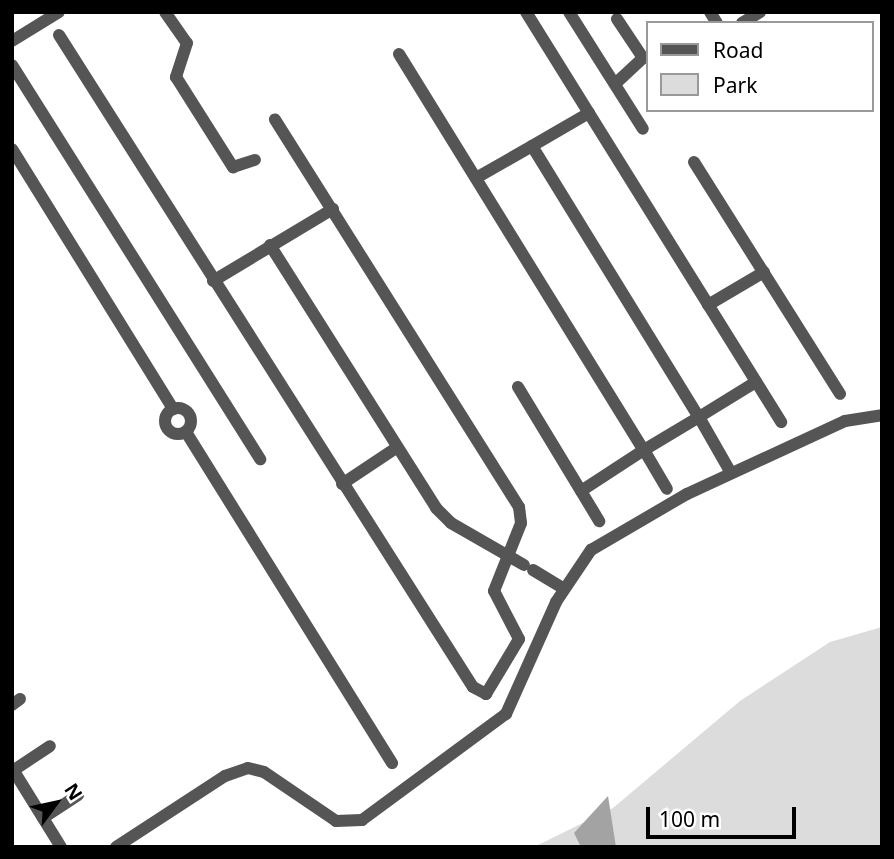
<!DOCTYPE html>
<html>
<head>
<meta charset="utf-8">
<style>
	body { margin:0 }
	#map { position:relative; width:894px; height:859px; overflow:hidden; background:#fff; font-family:"Noto Sans",sans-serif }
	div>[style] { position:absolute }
	.green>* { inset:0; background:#dcdcdc }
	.water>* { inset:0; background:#a3a3a3 }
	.minor>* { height:12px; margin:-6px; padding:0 6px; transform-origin:6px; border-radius:6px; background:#555 }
	.minor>.ring { margin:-6px; padding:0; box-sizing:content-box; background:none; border:12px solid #555; border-radius:50% }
	span { translate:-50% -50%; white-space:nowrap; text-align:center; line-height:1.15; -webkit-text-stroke:6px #fff; paint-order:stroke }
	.frame { position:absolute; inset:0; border:14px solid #000; pointer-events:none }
	.legend { position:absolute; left:646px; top:21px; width:228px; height:91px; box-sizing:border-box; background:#fff; border:2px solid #999; margin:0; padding:9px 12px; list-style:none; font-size:21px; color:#000 }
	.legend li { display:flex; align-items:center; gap:14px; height:35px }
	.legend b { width:35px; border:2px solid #999 }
	.north { position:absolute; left:21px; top:768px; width:70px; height:70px; -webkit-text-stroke:5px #fff; paint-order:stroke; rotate:57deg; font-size:19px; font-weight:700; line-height:28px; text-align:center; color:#000 }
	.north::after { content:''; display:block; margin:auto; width:24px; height:32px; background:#000; clip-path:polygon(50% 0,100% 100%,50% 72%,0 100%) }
	.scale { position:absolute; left:646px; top:807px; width:150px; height:32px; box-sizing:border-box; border:4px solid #000; border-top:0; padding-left:9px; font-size:21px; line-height:24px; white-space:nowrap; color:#000; -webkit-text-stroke:5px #fff; paint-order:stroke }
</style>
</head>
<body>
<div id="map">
	<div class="green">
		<div style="clip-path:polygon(882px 627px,882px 847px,534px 847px,613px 808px,740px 701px,830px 642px)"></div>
	</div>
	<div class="water">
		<div style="clip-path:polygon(608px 796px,616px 847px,581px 847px,574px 833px)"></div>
	</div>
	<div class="minor">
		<div style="left:165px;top:12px;width:38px;rotate:55deg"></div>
		<div style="left:187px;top:43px;width:36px;rotate:108deg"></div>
		<div style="left:176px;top:77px;width:107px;rotate:57.7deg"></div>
		<div style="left:233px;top:167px;width:23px;rotate:-18deg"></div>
		<div style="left:526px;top:12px;width:483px;rotate:58.1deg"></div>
		<div style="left:569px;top:12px;width:138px;rotate:57.7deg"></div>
		<div style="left:710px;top:12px;width:13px;rotate:58deg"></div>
		<div style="left:742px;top:23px;width:21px;rotate:-31deg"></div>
		<div style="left:59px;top:35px;width:772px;rotate:57.59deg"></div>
		<div style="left:473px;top:687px;width:15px;rotate:28deg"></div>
		<div style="left:486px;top:694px;width:64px;rotate:-59deg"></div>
		<div style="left:519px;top:639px;width:54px;rotate:-117.5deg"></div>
		<div style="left:494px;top:591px;width:73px;rotate:-68.3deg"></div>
		<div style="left:521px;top:523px;width:16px;rotate:-97deg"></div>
		<div style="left:519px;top:507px;width:458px;rotate:-122.2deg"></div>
		<div style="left:12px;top:41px;width:55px;rotate:-31.7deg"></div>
		<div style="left:399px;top:54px;width:466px;rotate:58.3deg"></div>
		<div style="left:644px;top:450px;width:64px;rotate:-31deg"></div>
		<div style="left:699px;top:417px;width:64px;rotate:60.3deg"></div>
		<div style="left:12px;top:65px;width:466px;rotate:57.8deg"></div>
		<div style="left:615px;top:84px;width:38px;rotate:-43deg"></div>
		<div style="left:643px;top:58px;width:47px;rotate:-123.7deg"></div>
		<div style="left:532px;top:146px;width:66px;rotate:-30.1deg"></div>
		<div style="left:12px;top:149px;width:306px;rotate:58.2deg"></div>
		<div style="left:694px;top:162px;width:274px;rotate:57.8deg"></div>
		<div style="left:476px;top:178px;width:64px;rotate:-29.7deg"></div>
		<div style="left:532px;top:146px;width:318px;rotate:58.4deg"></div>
		<div style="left:699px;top:417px;width:67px;rotate:-31.6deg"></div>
		<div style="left:270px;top:245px;width:311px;rotate:57.7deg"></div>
		<div style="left:436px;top:508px;width:21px;rotate:45deg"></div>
		<div style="left:451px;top:523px;width:84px;rotate:29.9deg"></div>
		<div style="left:213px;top:281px;width:140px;rotate:-31deg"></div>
		<div style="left:708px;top:305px;width:65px;rotate:-30.5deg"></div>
		<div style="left:518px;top:387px;width:157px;rotate:58.8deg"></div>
		<div class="ring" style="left:165px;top:408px;width:14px;height:14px"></div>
		<div style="left:186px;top:432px;width:390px;rotate:58.1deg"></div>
		<div style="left:342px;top:484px;width:65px;rotate:-33.7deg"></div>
		<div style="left:581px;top:491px;width:75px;rotate:-33.1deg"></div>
		<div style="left:644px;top:450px;width:45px;rotate:59.5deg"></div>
		<div style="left:533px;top:570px;width:35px;rotate:31deg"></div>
		<div style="left:12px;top:705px;width:10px;rotate:-37deg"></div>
		<div style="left:12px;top:768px;width:93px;rotate:58.2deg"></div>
		<div style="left:14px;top:770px;width:43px;rotate:-33.7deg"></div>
		<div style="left:43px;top:818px;width:42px;rotate:-33.3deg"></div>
		<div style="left:116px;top:847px;width:130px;rotate:-33.1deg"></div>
		<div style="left:225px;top:776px;width:24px;rotate:-19deg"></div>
		<div style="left:248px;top:768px;width:16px;rotate:14deg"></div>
		<div style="left:264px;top:772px;width:87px;rotate:34.2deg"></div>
		<div style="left:336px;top:821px;width:26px;rotate:-2deg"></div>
		<div style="left:362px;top:820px;width:179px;rotate:-36.4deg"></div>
		<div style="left:506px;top:714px;width:123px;rotate:-65.9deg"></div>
		<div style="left:556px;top:602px;width:63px;rotate:-56.1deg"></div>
		<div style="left:591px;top:550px;width:111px;rotate:-30.3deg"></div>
		<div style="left:687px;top:494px;width:174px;rotate:-24.8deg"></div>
		<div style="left:845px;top:421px;width:37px;rotate:-9deg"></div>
	</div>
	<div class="frame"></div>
	<ul class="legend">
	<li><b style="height:9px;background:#555"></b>Road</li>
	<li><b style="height:19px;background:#dcdcdc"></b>Park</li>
	</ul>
	<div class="north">N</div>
	<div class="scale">100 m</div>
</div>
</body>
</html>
